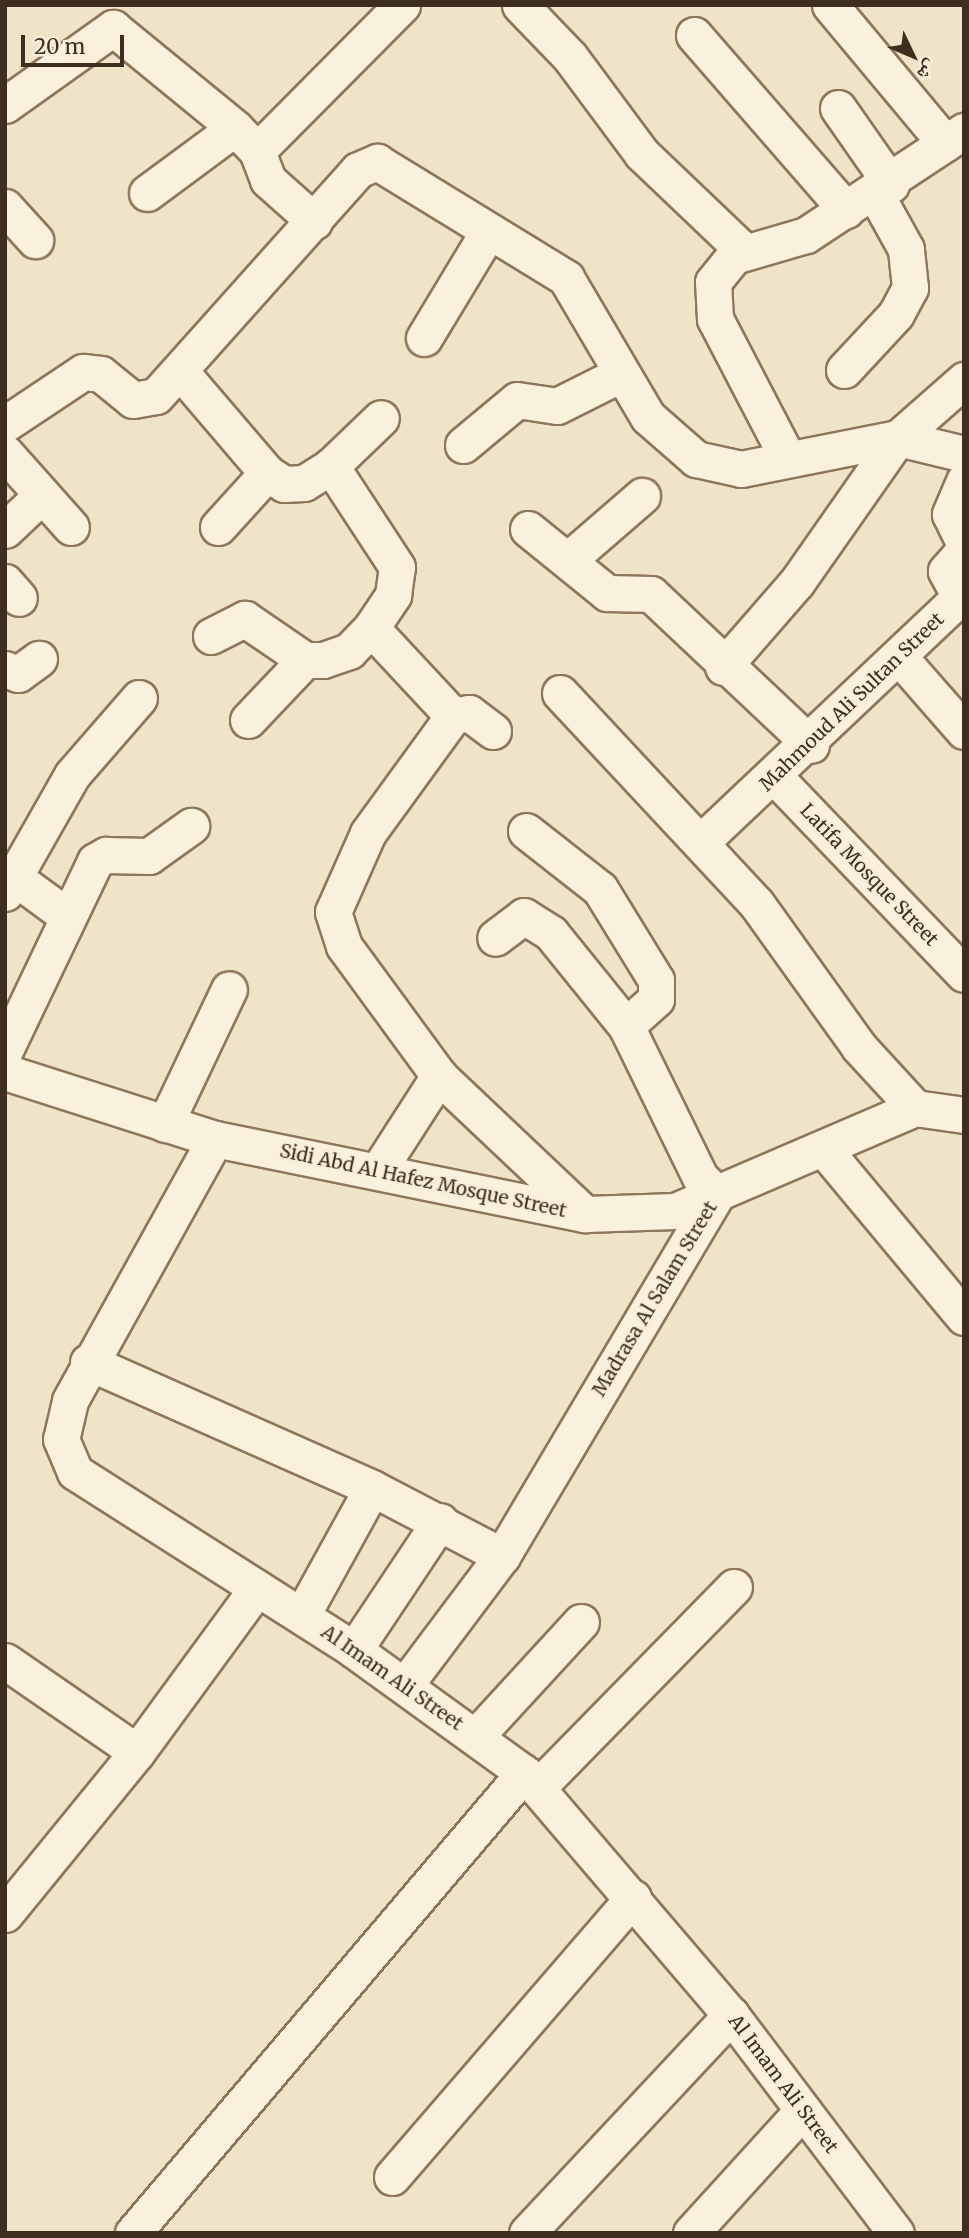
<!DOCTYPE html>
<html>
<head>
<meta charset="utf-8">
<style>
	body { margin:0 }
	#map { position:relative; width:969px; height:2238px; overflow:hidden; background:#f0e4c8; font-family:Merriweather,"Noto Naskh Arabic",serif }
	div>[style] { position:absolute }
	.roads { filter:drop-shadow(2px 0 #8d765c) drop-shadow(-2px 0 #8d765c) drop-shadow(0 2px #8d765c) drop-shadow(0 -2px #8d765c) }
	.street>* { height:35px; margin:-17.5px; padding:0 17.5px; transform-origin:17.5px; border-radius:17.5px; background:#faf1dc }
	span { translate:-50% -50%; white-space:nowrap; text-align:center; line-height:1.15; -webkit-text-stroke:5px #f7eed8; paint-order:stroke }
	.street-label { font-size:19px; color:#3d2e20 }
	.frame { position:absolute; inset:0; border:7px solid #3d2e20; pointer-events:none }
	.north { position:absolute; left:878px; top:21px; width:70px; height:70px; -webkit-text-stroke:5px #f7eed8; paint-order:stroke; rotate:134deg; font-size:19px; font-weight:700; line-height:28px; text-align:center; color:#3d2e20 }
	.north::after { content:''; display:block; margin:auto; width:24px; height:32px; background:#3d2e20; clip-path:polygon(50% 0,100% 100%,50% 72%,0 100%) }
	.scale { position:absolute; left:21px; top:35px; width:103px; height:32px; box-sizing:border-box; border:4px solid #3d2e20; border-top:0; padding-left:9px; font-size:21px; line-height:24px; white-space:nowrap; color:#3d2e20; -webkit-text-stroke:5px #f7eed8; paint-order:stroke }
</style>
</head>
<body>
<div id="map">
	<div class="roads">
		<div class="street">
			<div style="left:520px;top:5px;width:72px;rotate:46.1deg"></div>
			<div style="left:570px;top:57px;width:121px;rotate:53.4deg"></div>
			<div style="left:642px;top:154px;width:141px;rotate:43.6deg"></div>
			<div style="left:830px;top:5px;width:180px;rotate:50.2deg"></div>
			<div style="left:694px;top:35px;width:232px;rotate:49deg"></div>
			<div style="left:5px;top:105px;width:133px;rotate:-35.5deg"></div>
			<div style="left:113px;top:28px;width:158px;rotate:39.3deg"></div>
			<div style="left:235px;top:128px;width:32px;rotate:46deg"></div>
			<div style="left:257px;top:151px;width:31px;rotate:69deg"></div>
			<div style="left:268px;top:180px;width:62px;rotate:41.7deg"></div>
			<div style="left:838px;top:108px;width:93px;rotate:55.1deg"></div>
			<div style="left:257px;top:151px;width:206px;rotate:-45.2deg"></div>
			<div style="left:147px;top:193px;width:109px;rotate:-36.5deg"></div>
			<div style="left:5px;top:207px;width:45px;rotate:47.7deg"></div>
			<div style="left:424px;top:338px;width:124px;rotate:-58.9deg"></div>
			<div style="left:844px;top:370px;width:76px;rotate:-47.1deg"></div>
			<div style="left:896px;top:314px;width:30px;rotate:-62deg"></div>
			<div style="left:910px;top:288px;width:39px;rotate:-96deg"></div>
			<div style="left:906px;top:249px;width:64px;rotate:-119deg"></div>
			<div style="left:180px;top:371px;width:134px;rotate:49.5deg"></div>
			<div style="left:267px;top:473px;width:20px;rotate:33deg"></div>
			<div style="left:284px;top:484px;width:20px;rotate:-3deg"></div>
			<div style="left:304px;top:483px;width:32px;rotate:-32deg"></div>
			<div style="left:331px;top:466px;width:69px;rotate:-43.8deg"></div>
			<div style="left:5px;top:424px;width:94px;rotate:-33.7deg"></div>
			<div style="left:83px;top:372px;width:18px;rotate:6deg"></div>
			<div style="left:101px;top:374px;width:41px;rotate:39.1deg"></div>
			<div style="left:133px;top:400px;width:23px;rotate:-10deg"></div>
			<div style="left:156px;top:396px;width:303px;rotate:-48.2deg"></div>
			<div style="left:358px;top:170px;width:21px;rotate:-23deg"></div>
			<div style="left:377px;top:162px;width:222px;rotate:31.5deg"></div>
			<div style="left:566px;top:278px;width:161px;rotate:59.5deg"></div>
			<div style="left:648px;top:417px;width:64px;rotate:41.2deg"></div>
			<div style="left:696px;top:459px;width:46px;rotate:12.5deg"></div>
			<div style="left:741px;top:469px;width:160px;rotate:-11.2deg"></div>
			<div style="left:898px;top:438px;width:68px;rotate:13.6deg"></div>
			<div style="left:463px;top:445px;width:70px;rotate:-39.8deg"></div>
			<div style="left:517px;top:400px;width:40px;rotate:8.5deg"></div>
			<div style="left:557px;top:406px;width:72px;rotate:-26.6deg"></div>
			<div style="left:5px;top:453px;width:99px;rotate:48.3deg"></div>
			<div style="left:788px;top:459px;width:158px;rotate:-117.5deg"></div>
			<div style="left:715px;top:319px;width:37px;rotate:-93deg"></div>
			<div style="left:713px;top:282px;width:33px;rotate:-51deg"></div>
			<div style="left:734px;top:256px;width:75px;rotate:-16.3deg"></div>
			<div style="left:806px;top:235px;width:189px;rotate:-33.4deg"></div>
			<div style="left:964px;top:481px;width:36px;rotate:113deg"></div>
			<div style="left:950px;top:514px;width:32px;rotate:64deg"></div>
			<div style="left:218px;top:527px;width:73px;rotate:-47.8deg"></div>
			<div style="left:528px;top:529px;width:102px;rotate:39deg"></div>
			<div style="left:607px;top:593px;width:44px;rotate:1.3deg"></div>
			<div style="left:651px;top:594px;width:220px;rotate:43.3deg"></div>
			<div style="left:5px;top:530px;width:51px;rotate:-43.4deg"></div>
			<div style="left:568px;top:560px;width:98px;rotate:-40.9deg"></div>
			<div style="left:5px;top:582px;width:21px;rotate:49deg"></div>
			<div style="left:371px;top:628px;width:120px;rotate:47deg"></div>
			<div style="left:211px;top:636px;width:38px;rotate:-27deg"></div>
			<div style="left:245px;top:619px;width:73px;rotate:34.3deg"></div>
			<div style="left:305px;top:660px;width:18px"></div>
			<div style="left:323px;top:660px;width:28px;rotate:-19deg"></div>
			<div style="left:349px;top:651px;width:32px;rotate:-46deg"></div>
			<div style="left:371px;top:628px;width:40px;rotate:-56deg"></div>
			<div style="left:393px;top:595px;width:28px;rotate:-82deg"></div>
			<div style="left:397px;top:567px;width:121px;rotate:-123.2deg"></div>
			<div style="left:900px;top:658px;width:97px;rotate:48.8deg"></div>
			<div style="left:723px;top:667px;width:113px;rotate:-49deg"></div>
			<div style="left:797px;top:582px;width:176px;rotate:-55deg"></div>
			<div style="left:898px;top:438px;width:88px;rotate:-41.3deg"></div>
			<div style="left:5px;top:669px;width:14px;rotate:21deg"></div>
			<div style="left:18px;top:674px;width:26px;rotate:-36deg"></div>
			<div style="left:560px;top:693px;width:287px;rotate:47deg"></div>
			<div style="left:756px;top:903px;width:177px;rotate:54.4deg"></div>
			<div style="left:859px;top:1047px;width:83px;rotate:47.4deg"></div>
			<div style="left:248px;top:720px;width:83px;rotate:-46.5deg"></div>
			<div style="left:493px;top:731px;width:30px;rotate:-143deg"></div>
			<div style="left:469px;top:713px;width:16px;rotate:169deg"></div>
			<div style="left:453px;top:716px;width:145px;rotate:126deg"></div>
			<div style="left:368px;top:833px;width:86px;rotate:113.9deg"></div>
			<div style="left:333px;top:912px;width:36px;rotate:72deg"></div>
			<div style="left:344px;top:946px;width:161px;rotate:53.8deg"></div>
			<div style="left:439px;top:1076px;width:201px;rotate:43.4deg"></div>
			<div style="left:775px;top:777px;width:273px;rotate:46.2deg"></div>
			<div style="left:526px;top:831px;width:94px;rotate:38.1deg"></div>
			<div style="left:600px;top:889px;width:107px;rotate:58.4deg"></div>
			<div style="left:656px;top:980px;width:19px;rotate:90deg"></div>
			<div style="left:656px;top:999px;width:40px;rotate:138deg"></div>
			<div style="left:701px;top:842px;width:348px;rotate:-43.4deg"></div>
			<div style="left:954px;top:603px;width:11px;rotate:-68deg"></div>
			<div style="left:958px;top:593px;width:25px;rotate:-119deg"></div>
			<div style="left:946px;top:571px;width:28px;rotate:-49deg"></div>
			<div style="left:14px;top:877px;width:66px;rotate:36.3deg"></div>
			<div style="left:5px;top:893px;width:136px;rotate:-60.4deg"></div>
			<div style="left:72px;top:775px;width:102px;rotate:-49deg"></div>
			<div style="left:5px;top:1050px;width:209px;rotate:-64.5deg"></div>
			<div style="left:95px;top:861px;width:13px;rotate:-29deg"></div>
			<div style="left:106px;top:855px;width:43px;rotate:1.3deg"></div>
			<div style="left:149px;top:856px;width:52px;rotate:-35.5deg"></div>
			<div style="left:5px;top:1072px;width:220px;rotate:17.7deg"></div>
			<div style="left:215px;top:1139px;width:378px;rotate:11.5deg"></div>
			<div style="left:585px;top:1214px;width:90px;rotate:-1.9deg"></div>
			<div style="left:675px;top:1211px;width:261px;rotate:-23.2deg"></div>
			<div style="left:915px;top:1108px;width:49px;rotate:8.1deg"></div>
			<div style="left:165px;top:1124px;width:149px;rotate:-64.6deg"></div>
			<div style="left:215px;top:1139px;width:299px;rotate:119deg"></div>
			<div style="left:70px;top:1401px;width:39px;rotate:103deg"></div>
			<div style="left:61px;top:1439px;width:36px;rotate:67deg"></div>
			<div style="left:75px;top:1472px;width:331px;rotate:32.5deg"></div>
			<div style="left:354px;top:1650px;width:210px;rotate:35.9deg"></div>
			<div style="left:524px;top:1773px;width:318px;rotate:49.5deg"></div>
			<div style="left:731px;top:2015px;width:273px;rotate:52.9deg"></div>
			<div style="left:823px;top:1148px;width:220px;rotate:50.2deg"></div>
			<div style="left:379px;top:1169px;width:111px;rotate:-57.2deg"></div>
			<div style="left:88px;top:1362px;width:311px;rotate:23.9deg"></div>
			<div style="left:372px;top:1488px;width:147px;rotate:27.6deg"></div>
			<div style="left:302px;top:1615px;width:145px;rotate:-61.1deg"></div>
			<div style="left:354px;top:1650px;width:155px;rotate:-56.3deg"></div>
			<div style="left:5px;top:1661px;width:160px;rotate:34.6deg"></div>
			<div style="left:405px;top:1685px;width:161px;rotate:-53.1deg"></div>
			<div style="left:502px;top:1556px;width:421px;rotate:-59.3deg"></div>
			<div style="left:717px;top:1194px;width:24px;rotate:-135deg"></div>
			<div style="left:700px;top:1177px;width:168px;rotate:-116.1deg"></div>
			<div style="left:626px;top:1026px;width:119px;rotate:-128.9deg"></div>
			<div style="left:551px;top:933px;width:32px;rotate:-148deg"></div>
			<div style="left:524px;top:916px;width:36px;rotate:143deg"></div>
			<div style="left:476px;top:1736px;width:155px;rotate:-47.4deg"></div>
			<div style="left:538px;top:1787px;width:280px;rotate:-45.6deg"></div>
			<div style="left:5px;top:1914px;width:209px;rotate:-50.8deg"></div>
			<div style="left:137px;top:1752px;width:203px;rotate:-53.8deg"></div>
			<div style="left:392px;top:2177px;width:369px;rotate:-49.2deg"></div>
			<div style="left:133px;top:2233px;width:604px;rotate:-49.64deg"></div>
			<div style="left:527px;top:2233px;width:299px;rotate:-46.9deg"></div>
			<div style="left:691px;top:2233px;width:166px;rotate:-47.7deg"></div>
		</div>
	</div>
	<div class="street-label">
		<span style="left:852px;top:702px;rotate:-44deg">Mahmoud Ali Sultan Street</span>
		<span style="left:869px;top:875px;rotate:46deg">Latifa Mosque Street</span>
		<span style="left:423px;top:1181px;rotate:12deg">Sidi Abd Al Hafez Mosque Street</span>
		<span style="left:655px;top:1299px;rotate:-59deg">Madrasa Al Salam Street</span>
		<span style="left:392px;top:1678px;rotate:35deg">Al Imam Ali Street</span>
		<span style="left:783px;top:2084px;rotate:53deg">Al Imam Ali Street</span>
	</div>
	<div class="frame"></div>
	<div class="north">ش</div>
	<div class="scale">20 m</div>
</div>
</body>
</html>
